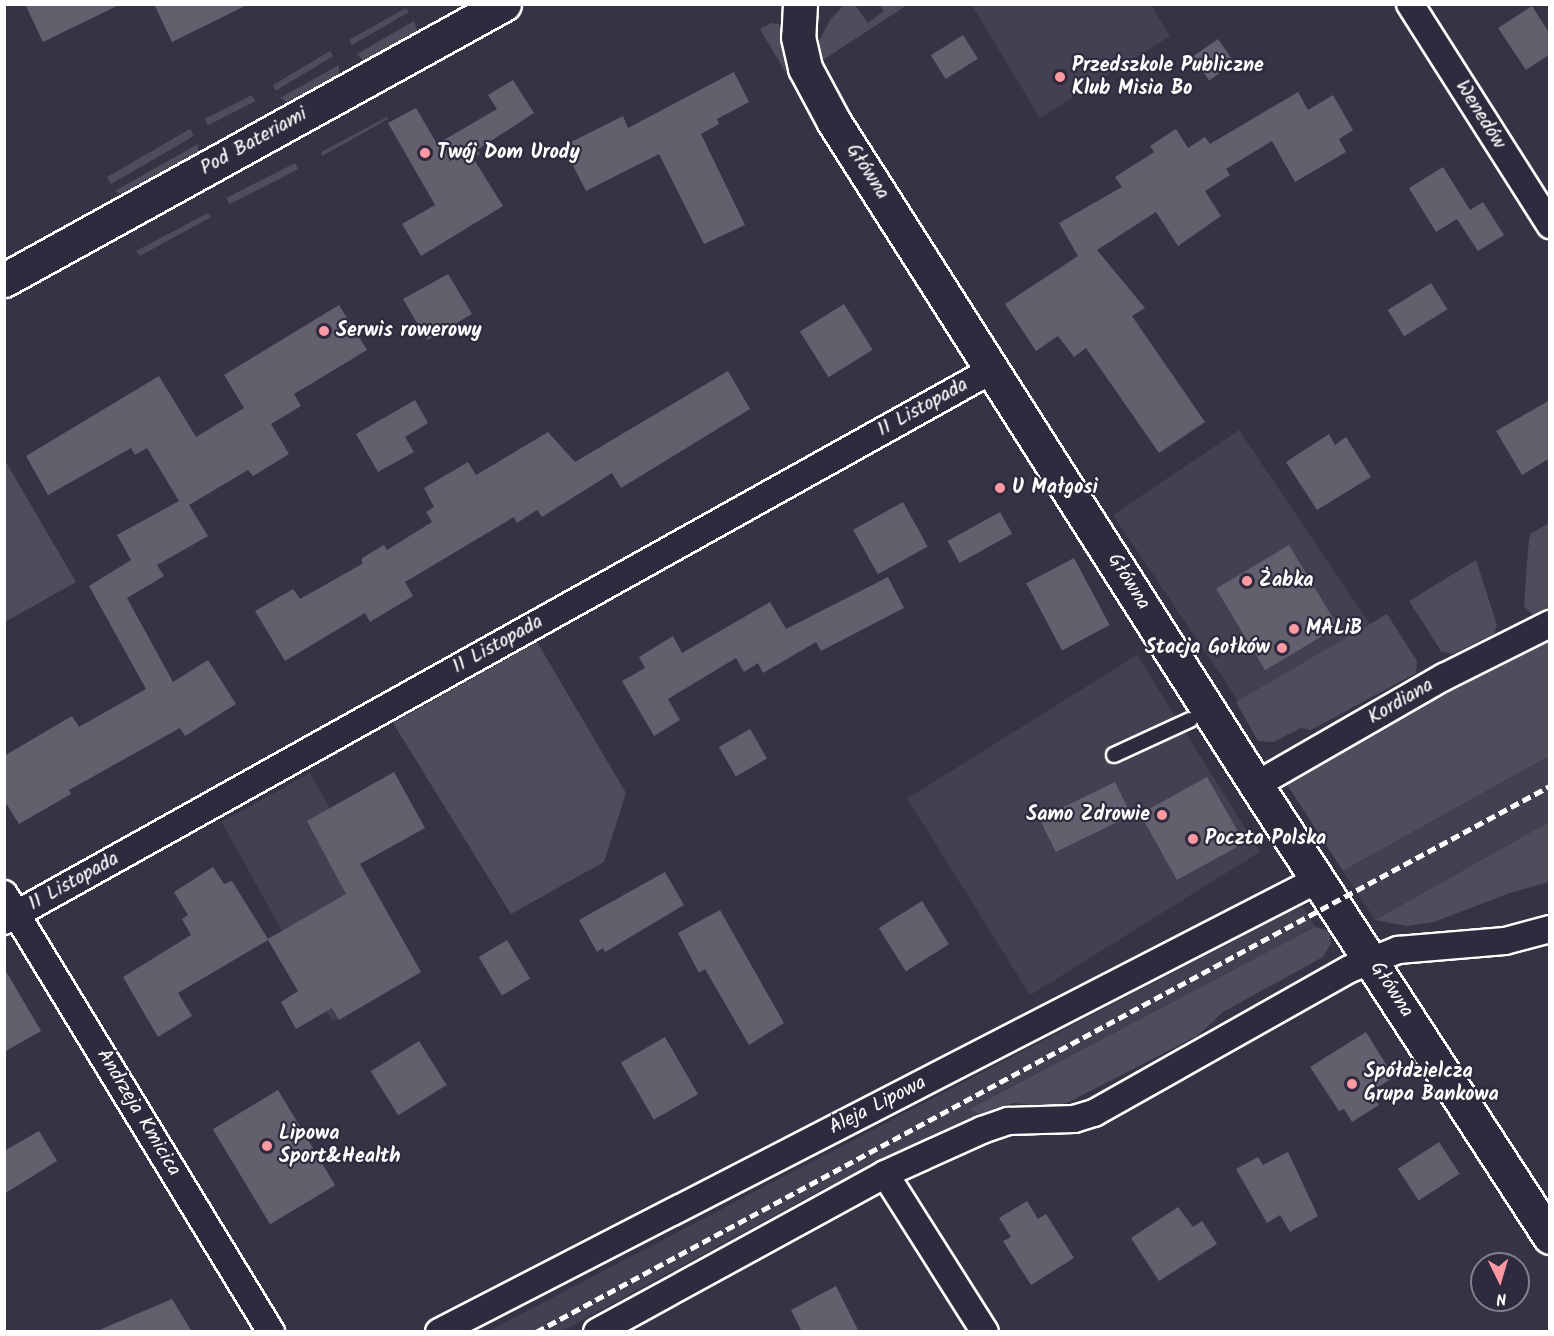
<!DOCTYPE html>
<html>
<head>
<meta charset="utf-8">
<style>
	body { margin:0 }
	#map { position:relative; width:1554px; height:1336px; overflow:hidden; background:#373345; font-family:Kalam,sans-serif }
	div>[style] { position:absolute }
	.built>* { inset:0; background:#444051; transform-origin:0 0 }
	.green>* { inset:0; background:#514c5c; transform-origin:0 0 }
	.building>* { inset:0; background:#635f6d; transform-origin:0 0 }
	.roads { filter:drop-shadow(2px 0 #fff) drop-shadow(-2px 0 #fff) drop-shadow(0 2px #fff) drop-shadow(0 -2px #fff) }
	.service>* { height:14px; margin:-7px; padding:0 7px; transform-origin:7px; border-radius:7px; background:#2f2a3d }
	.minor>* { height:26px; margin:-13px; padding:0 13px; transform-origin:13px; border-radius:13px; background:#2f2a3d }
	.tertiary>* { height:33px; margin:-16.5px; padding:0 16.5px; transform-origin:16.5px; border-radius:16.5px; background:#2f2a3d }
	.rail>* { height:4.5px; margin-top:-2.25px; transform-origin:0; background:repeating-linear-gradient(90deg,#fff 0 9px,transparent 0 13.5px) }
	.dots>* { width:16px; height:16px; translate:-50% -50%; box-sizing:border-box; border:3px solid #2f2a3d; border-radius:50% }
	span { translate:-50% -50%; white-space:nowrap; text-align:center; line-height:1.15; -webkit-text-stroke:4.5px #2f2a3d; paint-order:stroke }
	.poi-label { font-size:20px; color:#fff; font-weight:700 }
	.left { translate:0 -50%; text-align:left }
	.right { translate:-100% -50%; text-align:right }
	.street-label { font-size:20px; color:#fff }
	.frame { position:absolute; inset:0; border:6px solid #fff; pointer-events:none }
	.north { position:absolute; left:1470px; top:1252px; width:60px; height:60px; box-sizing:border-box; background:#2f2a3d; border:2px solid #827f8b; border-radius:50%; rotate:175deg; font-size:16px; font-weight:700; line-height:24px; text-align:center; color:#fff }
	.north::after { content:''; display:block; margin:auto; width:21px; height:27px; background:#ff9aa2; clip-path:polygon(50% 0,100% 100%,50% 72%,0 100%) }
</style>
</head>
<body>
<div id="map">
	<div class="built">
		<div style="clip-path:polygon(972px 5px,1151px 5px,1170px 36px,1040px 118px)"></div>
		<div style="left:1239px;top:430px;width:233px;height:152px;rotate:56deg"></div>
		<div style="left:1137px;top:655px;width:232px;height:271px;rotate:58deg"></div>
		<div style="clip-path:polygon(1549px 756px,1549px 822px,1375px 920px,1343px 871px)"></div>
		<div style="left:310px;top:773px;width:228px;height:101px;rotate:61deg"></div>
		<div style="clip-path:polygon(1302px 905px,1315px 927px,970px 1108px,982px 1115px,861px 1175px,827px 1187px,562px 1331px,487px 1332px)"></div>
	</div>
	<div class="green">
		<div style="clip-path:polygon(844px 5px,855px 5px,868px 23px,884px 11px,880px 5px,907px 5px,820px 62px,816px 47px,830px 20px)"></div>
		<div style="clip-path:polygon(406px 8px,409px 12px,352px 45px,349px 40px)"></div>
		<div style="clip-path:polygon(414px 21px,418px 33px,365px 62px,357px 54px)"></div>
		<div style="clip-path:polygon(771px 23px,779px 24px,789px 78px,760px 29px)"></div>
		<div style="left:330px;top:51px;width:6px;height:67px;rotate:59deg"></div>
		<div style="clip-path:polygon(339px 65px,339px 74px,287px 102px,280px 98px)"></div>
		<div style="left:252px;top:95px;width:7px;height:53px;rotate:63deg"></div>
		<div style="clip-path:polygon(387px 117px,388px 119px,322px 156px,321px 152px)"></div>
		<div style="left:190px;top:129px;width:8px;height:96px;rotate:60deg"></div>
		<div style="clip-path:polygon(198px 144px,198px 152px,120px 194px,115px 191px)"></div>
		<div style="left:295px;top:163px;width:7px;height:77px;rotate:63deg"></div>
		<div style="clip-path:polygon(208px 213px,211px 217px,140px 256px,136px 251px)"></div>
		<div style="clip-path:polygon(4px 459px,76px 582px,5px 622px,4px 622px)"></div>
		<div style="clip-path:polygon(1549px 523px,1549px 606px,1533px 615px,1524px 606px,1528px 549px,1530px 534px)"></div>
		<div style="clip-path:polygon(1476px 560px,1497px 625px,1494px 634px,1452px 654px,1441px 651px,1409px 601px)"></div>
		<div style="clip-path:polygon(1387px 614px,1417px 661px,1416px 673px,1311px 730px,1301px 728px,1273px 742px,1258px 741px,1236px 702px)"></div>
		<div style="clip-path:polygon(1549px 641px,1549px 756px,1343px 871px,1286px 783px,1434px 695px,1436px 699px)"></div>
		<div style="clip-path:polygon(537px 642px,626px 793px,604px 862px,511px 914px,393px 723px)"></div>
		<div style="clip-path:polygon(1549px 822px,1549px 882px,1510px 893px,1434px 922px,1407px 926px,1375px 920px)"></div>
		<div style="clip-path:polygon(1315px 927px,1329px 931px,1331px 943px,1323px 957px,1223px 1012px,1197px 1036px,1069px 1102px,1051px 1107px,1013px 1103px,982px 1115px,969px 1109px)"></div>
	</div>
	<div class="building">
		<div style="clip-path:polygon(25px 4px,121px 4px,43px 42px)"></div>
		<div style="clip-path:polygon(154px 4px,249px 4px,172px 42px)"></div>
		<div style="clip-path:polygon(1532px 6px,1550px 34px,1550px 54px,1526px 70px,1498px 28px)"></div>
		<div style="left:963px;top:35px;width:28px;height:38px;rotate:58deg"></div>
		<div style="left:1218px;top:39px;width:29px;height:31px;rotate:55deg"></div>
		<div style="clip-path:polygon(734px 72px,749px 102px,717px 119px,719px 124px,701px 134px,745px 225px,704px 244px,659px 154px,586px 191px,563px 146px,623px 116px,628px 128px)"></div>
		<div style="clip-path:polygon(513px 80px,534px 113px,477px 150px,480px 154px,473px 158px,503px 206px,421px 256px,402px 224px,435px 205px,388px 123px,416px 108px,437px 144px,497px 109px,488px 95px)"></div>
		<div style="clip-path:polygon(1298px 92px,1308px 110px,1333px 95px,1353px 130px,1339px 139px,1346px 152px,1295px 182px,1272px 141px,1226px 169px,1230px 175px,1205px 191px,1221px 216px,1178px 246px,1156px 212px,1097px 250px,1145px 308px,1132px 316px,1205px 422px,1159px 453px,1086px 348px,1074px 357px,1058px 336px,1036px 351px,1005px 304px,1078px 256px,1059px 223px,1122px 187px,1115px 177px,1154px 152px,1150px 146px,1176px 129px,1188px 148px,1205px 137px,1210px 144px)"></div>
		<div style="clip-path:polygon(1443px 167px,1470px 210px,1483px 202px,1504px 235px,1478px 251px,1457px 219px,1436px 232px,1409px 188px)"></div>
		<div style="clip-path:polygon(448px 274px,472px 314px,458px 322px,455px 336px,441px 332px,427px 340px,403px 299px)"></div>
		<div style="left:1431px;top:283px;width:31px;height:51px;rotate:58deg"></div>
		<div style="left:844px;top:304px;width:54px;height:52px;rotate:58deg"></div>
		<div style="clip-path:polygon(339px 305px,367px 350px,294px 394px,301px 406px,271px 424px,289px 454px,253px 476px,248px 470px,189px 505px,208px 536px,157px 565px,164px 576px,127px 598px,173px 682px,208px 660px,236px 704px,185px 736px,180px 728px,69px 790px,71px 794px,19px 824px,4px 800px,4px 756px,72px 716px,79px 727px,146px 689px,89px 586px,131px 560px,117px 535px,179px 501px,147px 448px,135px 455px,131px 448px,48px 495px,26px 456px,159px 376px,196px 437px,244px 408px,224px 375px)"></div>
		<div style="clip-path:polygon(728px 371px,750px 409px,621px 488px,612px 473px,542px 517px,537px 510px,517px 523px,514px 517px,405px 582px,413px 596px,370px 622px,365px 613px,285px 661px,255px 611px,293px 589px,300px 599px,362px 564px,362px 558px,384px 545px,387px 550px,432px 522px,426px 512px,434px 507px,424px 488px,468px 462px,476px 475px,548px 432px,575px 462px)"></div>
		<div style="clip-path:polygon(415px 400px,428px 423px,405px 437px,414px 452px,378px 472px,356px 434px)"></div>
		<div style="clip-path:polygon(1550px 400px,1550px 458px,1522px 475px,1496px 431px)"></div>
		<div style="clip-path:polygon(1329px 434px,1335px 445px,1346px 437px,1371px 477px,1317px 510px,1286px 462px)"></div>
		<div style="left:903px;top:502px;width:51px;height:57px;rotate:61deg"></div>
		<div style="left:1000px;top:512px;width:25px;height:60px;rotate:61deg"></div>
		<div style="left:1289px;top:545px;width:95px;height:85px;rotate:59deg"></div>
		<div style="left:1074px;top:558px;width:76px;height:54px;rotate:62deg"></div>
		<div style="clip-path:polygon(888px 577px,904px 608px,821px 651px,816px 642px,763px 673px,758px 663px,744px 672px,736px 658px,668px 699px,680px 720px,654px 736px,622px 681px,645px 668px,639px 657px,673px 636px,682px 653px,770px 602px,786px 629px)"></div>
		<div style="left:750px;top:729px;width:34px;height:36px;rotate:60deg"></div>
		<div style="clip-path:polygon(394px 772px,425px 828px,360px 864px,421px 972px,339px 1020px,332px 1008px,296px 1029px,281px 1002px,298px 991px,268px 940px,178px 993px,192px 1016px,158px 1037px,123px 977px,191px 935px,182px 919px,188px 915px,174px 892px,213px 867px,224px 884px,232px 881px,268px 939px,346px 894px,307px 821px)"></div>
		<div style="clip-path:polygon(1207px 777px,1240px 835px,1233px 839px,1237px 847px,1177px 880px,1140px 814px)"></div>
		<div style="left:1115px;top:782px;width:37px;height:84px;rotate:64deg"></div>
		<div style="clip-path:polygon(665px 872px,684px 905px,605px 952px,603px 948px,597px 952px,579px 920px)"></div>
		<div style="left:922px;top:901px;width:51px;height:51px;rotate:58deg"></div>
		<div style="clip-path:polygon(720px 910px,784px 1023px,749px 1045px,705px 969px,699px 973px,678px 933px)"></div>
		<div style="left:507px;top:940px;width:45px;height:33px;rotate:59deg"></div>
		<div style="clip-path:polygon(4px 968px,41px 1031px,4px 1052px)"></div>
		<div style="clip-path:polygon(1366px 1032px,1394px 1077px,1370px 1092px,1379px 1105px,1352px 1122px,1344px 1109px,1339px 1111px,1310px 1067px)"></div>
		<div style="left:665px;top:1037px;width:66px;height:51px;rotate:60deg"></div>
		<div style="left:419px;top:1041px;width:52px;height:57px;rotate:58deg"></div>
		<div style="left:278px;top:1090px;width:111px;height:76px;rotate:59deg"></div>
		<div style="clip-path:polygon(39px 1131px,57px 1161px,4px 1194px,4px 1151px)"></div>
		<div style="left:1439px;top:1142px;width:38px;height:49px;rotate:57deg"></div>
		<div style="clip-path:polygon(1288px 1152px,1318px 1216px,1290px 1232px,1280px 1215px,1267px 1223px,1236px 1169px,1258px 1157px,1263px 1165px)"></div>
		<div style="clip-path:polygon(1027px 1201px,1038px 1219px,1046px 1214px,1074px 1258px,1031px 1285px,1003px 1241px,1011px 1237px,999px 1218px)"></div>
		<div style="clip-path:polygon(1178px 1207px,1193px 1227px,1202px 1221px,1217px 1244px,1159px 1281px,1131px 1238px)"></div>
		<div style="clip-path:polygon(836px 1286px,859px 1332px,802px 1332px,791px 1310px)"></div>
		<div style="clip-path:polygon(172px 1299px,192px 1332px,97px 1332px,97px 1331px)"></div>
	</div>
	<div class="roads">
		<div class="service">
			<div style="left:1114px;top:755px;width:84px;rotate:-24.7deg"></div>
		</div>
		<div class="minor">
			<div style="left:1410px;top:4px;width:262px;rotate:57.6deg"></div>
			<div style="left:1256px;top:785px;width:217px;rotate:-29.9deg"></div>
			<div style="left:1444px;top:677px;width:119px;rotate:-26.6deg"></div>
			<div style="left:4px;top:894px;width:513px;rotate:58.63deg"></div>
			<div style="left:4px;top:921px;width:1131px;rotate:-29.15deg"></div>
			<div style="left:885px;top:1174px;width:187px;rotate:57.7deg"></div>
			<div style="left:439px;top:1332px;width:988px;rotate:-27.24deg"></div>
			<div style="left:597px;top:1332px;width:328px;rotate:-28.7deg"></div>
			<div style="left:885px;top:1174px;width:107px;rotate:-24.4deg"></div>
			<div style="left:982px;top:1130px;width:28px;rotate:-19deg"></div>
			<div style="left:1008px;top:1121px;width:66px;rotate:-1.7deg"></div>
			<div style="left:1074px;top:1119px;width:21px;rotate:-17deg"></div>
			<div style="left:1094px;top:1113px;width:294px;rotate:-29.4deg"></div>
			<div style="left:1350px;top:969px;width:52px;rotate:-21.6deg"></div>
			<div style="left:1398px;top:950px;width:107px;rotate:-4.8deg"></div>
			<div style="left:1505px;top:941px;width:47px;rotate:-14.9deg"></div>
		</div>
		<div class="tertiary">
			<div style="left:800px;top:4px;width:33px;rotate:93deg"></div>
			<div style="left:798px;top:37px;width:32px;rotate:77deg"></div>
			<div style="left:805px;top:68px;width:61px;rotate:61.8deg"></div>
			<div style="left:834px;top:122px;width:786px;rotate:57.52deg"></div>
			<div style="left:1256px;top:785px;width:539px;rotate:56.96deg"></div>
			<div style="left:4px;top:280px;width:571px;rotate:-28.9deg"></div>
		</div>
	</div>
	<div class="rail">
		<div style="left:536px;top:1332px;width:1152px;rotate:-28.3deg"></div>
	</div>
	<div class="dots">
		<div style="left:1060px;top:77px;background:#ff9aa2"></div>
		<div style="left:425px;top:153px;background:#ff9aa2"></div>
		<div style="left:324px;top:331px;background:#ff9aa2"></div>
		<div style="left:1000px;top:488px;background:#ff9aa2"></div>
		<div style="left:1247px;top:581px;background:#ff9aa2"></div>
		<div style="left:1294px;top:629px;background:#ff9aa2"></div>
		<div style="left:1282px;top:648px;background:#ff9aa2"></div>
		<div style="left:1162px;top:815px;background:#ff9aa2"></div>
		<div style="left:1193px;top:839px;background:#ff9aa2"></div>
		<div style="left:1352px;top:1084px;background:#ff9aa2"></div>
		<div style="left:267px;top:1146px;background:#ff9aa2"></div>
	</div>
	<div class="poi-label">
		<span class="left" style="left:1072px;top:78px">Przedszkole Publiczne<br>Klub Misia Bo</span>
		<span class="left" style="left:437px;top:153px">Twój Dom Urody</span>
		<span class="left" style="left:336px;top:331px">Serwis rowerowy</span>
		<span class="left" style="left:1012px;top:488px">U Małgosi</span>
		<span class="left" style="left:1259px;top:581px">Żabka</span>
		<span class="left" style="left:1306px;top:629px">MALiB</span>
		<span class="right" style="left:1270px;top:648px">Stacja Gołków</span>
		<span class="right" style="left:1150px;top:815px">Samo Zdrowie</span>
		<span class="left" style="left:1205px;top:839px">Poczta Polska</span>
		<span class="left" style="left:1364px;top:1084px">Spółdzielcza<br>Grupa Bankowa</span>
		<span class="left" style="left:279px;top:1146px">Lipowa<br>Sport&amp;Health</span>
	</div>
	<div class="street-label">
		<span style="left:1480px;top:115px;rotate:58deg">Wenedów</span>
		<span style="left:254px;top:142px;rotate:-29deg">Pod Bateriami</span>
		<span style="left:867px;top:172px;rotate:57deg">Główna</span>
		<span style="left:923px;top:408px;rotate:-29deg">11 Listopada</span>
		<span style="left:1128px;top:582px;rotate:58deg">Główna</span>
		<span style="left:498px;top:645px;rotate:-29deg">11 Listopada</span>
		<span style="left:1401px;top:702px;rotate:-30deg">Kordiana</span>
		<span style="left:74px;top:882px;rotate:-29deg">11 Listopada</span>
		<span style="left:1391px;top:990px;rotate:57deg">Główna</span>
		<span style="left:878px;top:1106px;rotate:-27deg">Aleja Lipowa</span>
		<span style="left:138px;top:1113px;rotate:59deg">Andrzeja Kmicica</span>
	</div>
	<div class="frame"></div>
	<div class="north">N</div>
</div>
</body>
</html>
